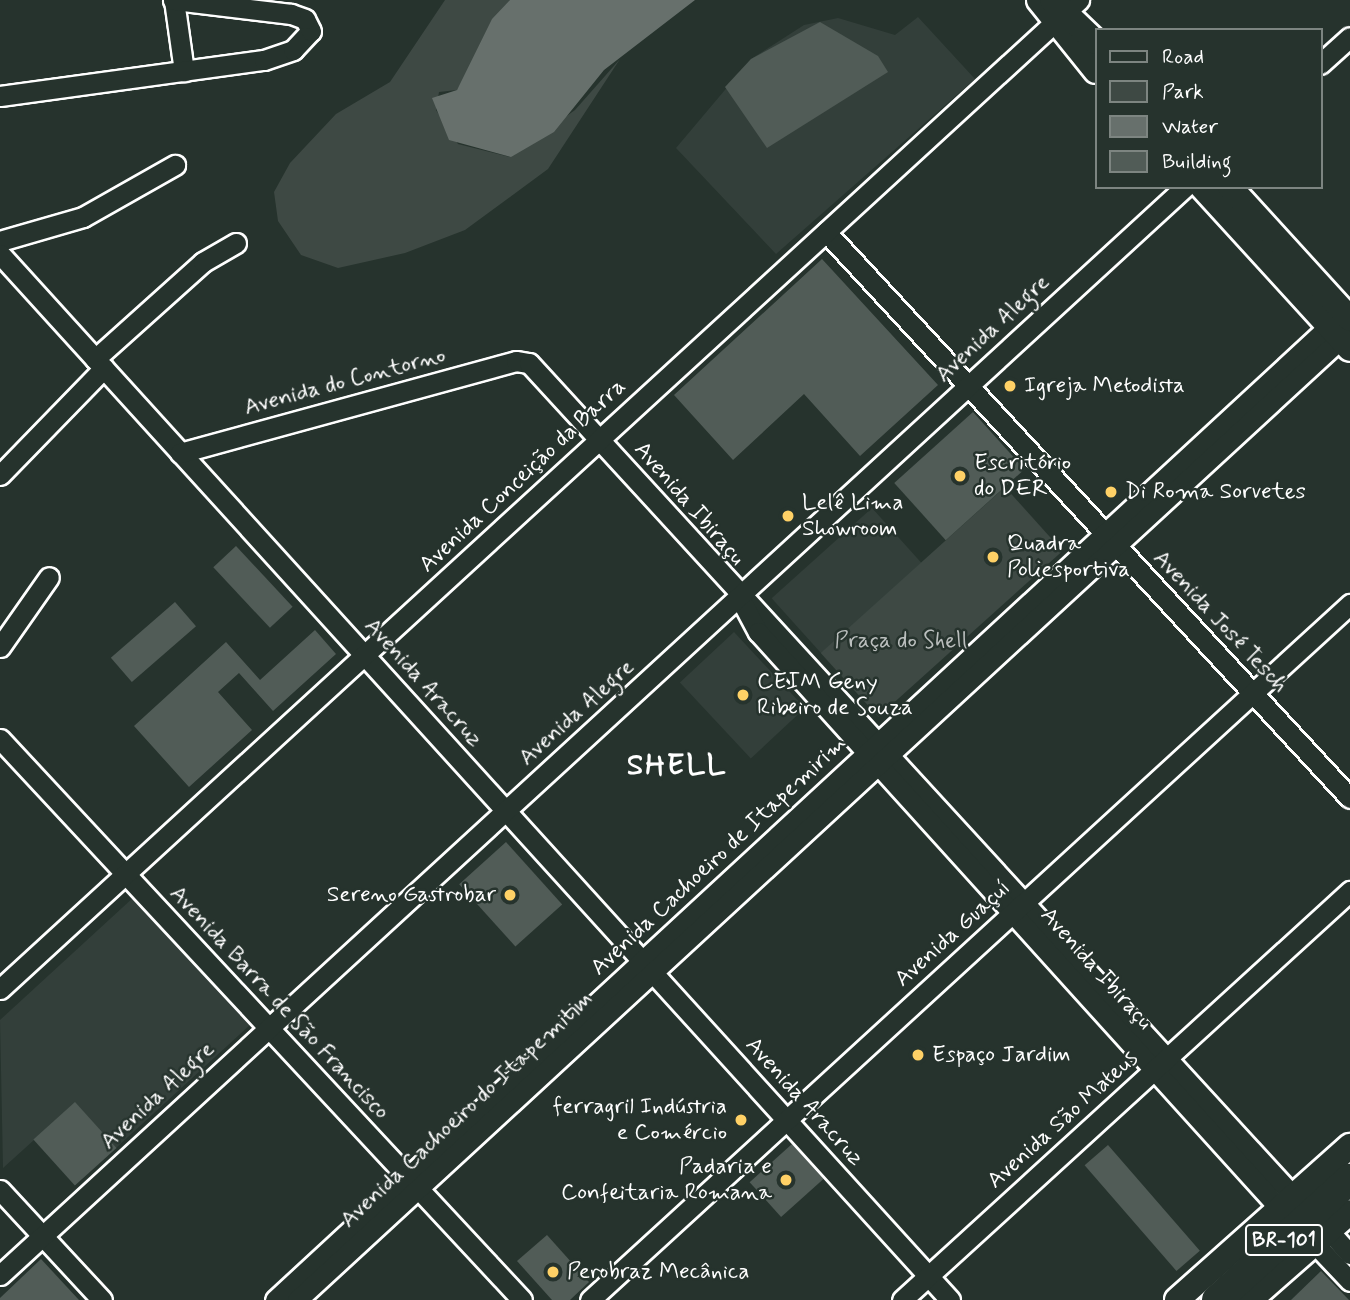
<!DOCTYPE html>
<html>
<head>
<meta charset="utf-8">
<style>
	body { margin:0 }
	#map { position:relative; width:1350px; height:1300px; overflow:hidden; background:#26332d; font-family:Mynerve,sans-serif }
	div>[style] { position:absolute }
	.built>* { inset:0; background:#333f3a; transform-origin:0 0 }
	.green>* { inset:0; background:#3e4944; transform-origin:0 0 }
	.water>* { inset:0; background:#67706c }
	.building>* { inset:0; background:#515c57; transform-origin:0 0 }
	.roads { filter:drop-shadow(2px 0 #fff) drop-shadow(-2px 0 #fff) drop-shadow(0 2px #fff) drop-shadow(0 -2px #fff) }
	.minor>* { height:19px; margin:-9.5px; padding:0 9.5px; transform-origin:9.5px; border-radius:9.5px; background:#26332d }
	.major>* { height:24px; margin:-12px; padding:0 12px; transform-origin:12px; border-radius:12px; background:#26332d }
	.highway>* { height:30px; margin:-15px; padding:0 15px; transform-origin:15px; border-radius:15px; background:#26332d }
	.dots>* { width:19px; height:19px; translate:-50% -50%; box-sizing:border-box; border:4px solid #26332d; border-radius:50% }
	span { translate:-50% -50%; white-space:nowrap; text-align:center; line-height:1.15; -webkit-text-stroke:5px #26332d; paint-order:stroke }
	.shield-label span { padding:2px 5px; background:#26332d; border:2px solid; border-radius:5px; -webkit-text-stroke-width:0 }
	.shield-label { font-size:21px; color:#fff; font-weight:700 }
	.street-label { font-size:23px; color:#fff }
	.poi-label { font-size:23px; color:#fff }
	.left { translate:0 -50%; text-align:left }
	.right { translate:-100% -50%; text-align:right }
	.park-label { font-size:23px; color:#bbbfbe }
	.district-label { font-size:30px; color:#fff; font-weight:700; letter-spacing:2px }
	.legend { position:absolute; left:1095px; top:28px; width:228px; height:161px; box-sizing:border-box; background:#26332d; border:2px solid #7d8581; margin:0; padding:9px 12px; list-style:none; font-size:21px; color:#fff }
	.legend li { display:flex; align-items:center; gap:14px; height:35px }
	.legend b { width:35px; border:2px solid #7d8581 }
</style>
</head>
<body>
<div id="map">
	<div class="built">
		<div style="clip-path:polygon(918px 17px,975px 79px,776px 254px,676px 148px,751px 59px,804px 25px,838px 18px,895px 35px)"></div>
		<div style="left:872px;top:508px;width:74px;height:135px;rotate:48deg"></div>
		<div style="left:734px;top:632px;width:104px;height:74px;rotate:47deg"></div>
		<div style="clip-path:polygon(135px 896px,251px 1024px,116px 1148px,75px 1103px,3px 1168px,0 1020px)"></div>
	</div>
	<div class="green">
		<div style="clip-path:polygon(445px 0,510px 0,457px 90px,439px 92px,436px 110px,458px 144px,510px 157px,575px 110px,620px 59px,548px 169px,465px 230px,405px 253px,338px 268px,301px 255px,278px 221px,274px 192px,290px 163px,336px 114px,390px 82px)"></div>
		<div style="left:1005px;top:487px;width:86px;height:248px;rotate:48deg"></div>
	</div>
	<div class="water">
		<div style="clip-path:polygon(510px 0,695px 0,604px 70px,554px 132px,511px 157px,449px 140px,432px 98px,457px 90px,492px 19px)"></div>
	</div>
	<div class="building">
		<div style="clip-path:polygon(820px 22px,878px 56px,888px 72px,767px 148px,725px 87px,751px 59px)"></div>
		<div style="clip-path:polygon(822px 259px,938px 385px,860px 456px,804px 394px,733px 460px,674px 395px)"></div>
		<div style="left:973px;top:412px;width:77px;height:106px;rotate:48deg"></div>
		<div style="left:236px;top:546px;width:83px;height:31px;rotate:47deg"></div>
		<div style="left:175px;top:602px;width:32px;height:85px;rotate:49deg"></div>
		<div style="clip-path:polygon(315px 630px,336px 654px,273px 711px,239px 673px,218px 692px,252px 730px,189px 787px,134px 726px,226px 642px,260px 680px)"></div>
		<div style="left:506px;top:842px;width:84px;height:63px;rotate:48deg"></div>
		<div style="left:75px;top:1102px;width:62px;height:56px;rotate:48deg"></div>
		<div style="left:792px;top:1144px;width:47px;height:57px;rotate:48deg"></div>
		<div style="left:1108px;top:1145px;width:140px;height:31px;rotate:49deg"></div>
		<div style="clip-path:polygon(547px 1235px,589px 1282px,570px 1300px,552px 1300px,517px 1261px)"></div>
		<div style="clip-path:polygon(41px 1259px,79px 1300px,0 1300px,0 1298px)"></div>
		<div style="clip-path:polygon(1321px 1271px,1349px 1300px,1291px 1300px)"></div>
	</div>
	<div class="roads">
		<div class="minor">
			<div style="left:174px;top:0;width:72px;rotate:82deg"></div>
			<div style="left:1320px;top:64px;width:40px;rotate:-42deg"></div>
			<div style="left:0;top:96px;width:266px;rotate:-7.8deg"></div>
			<div style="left:264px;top:60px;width:31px;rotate:-19deg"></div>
			<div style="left:293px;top:50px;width:26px;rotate:-47deg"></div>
			<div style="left:311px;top:31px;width:13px;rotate:-117deg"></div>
			<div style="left:305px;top:19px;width:15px;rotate:-160deg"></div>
			<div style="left:291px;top:14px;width:119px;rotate:-173.2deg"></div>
			<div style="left:826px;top:232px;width:771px;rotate:47.21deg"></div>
			<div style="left:0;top:241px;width:86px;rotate:-16.1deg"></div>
			<div style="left:83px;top:217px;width:106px;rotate:-29.5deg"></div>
			<div style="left:0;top:254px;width:1413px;rotate:47.75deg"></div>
			<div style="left:95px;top:359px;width:145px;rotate:-41.9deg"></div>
			<div style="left:203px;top:262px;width:38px;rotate:-30deg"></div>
			<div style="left:180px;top:453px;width:348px;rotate:-15.3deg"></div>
			<div style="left:516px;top:361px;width:13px;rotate:9deg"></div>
			<div style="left:529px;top:363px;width:1132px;rotate:47.47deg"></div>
			<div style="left:0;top:475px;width:149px;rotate:-45.8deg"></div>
			<div style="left:743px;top:604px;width:32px;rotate:62deg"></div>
			<div style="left:758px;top:632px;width:779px;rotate:47.86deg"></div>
			<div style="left:0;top:647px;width:85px;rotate:-55deg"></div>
			<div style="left:0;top:739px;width:766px;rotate:47.06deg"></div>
			<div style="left:0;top:989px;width:1464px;rotate:-42.51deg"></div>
			<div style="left:0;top:1190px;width:150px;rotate:47.2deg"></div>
			<div style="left:1329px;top:1231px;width:31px;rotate:48deg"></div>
			<div style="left:1315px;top:1244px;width:51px;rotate:46.6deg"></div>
			<div style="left:0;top:1275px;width:1609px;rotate:-42.56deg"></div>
			<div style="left:275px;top:1300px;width:1449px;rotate:-42.73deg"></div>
			<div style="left:297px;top:1300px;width:1430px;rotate:-42.65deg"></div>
			<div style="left:590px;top:1300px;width:1031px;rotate:-42.48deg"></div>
			<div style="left:902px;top:1300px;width:607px;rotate:-42.39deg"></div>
		</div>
		<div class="major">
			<div style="left:1039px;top:0;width:91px;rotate:51.2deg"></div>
			<div style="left:1052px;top:0;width:61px;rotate:43.7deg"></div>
			<div style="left:1202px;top:187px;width:219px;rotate:47.6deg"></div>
			<div style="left:1230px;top:187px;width:178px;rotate:47.7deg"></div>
			<div style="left:1177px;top:1300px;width:232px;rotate:-41.7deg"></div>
			<div style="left:1250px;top:1300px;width:133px;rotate:-41.3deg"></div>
		</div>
		<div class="highway">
			<div style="left:1217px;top:1300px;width:180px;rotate:-42.3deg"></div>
		</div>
	</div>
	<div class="dots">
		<div style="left:1010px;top:386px;background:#ffd166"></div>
		<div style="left:960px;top:476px;background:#ffd166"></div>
		<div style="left:1111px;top:492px;background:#ffd166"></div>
		<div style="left:788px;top:516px;background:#ffd166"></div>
		<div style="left:993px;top:557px;background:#ffd166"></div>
		<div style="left:743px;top:695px;background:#ffd166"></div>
		<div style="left:510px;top:895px;background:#ffd166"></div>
		<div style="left:918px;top:1055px;background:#ffd166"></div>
		<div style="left:741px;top:1120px;background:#ffd166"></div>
		<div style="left:786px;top:1180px;background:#ffd166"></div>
		<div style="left:553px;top:1272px;background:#ffd166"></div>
	</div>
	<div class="shield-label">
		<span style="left:1284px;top:1240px">BR-101</span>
	</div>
	<div class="street-label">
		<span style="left:993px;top:329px;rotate:-43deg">Avenida Alegre</span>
		<span style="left:345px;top:382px;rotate:-15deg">Avenida do Contorno</span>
		<span style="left:523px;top:476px;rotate:-43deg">Avenida Conceição da Barra</span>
		<span style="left:689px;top:504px;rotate:49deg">Avenida Ibiraçu</span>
		<span style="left:1220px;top:622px;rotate:47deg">Avenida José Tesch</span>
		<span style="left:423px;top:683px;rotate:48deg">Avenida Aracruz</span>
		<span style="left:577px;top:713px;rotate:-42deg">Avenida Alegre</span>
		<span style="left:719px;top:856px;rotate:-43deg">Avenida Cachoeiro de Itapemirim</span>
		<span style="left:953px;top:934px;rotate:-42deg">Avenida Guaçuí</span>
		<span style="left:1096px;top:969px;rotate:48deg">Avenida Ibiraçu</span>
		<span style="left:279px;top:1003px;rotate:47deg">Avenida Barra de São Francisco</span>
		<span style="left:158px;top:1096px;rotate:-43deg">Avenida Alegre</span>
		<span style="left:804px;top:1102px;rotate:48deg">Avenida Aracruz</span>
		<span style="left:467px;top:1110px;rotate:-43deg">Avenida Cachoeiro do Itapemitim</span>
		<span style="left:1063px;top:1120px;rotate:-42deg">Avenida São Mateus</span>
	</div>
	<div class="poi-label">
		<span class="left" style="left:1024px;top:386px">Igreja Metodista</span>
		<span class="left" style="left:974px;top:476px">Escritório<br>do DER</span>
		<span class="left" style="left:1125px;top:492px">Di Roma Sorvetes</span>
		<span class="left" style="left:802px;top:516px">Lelê Lima<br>Showroom</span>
		<span class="left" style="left:1007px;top:557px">Quadra<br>Poliesportiva</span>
		<span class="left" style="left:757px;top:695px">CEIM Geny<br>Ribeiro de Souza</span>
		<span class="right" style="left:496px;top:895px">Sereno Gastrobar</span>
		<span class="left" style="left:932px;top:1055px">Espaço Jardim</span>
		<span class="right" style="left:727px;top:1120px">ferragril Indústria<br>e Comércio</span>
		<span class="right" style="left:772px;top:1180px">Padaria e<br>Confeitaria Romana</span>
		<span class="left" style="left:567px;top:1272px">Perobraz Mecânica</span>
	</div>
	<div class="park-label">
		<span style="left:901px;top:641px">Praça do Shell</span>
	</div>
	<div class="district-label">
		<span style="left:677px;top:766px">SHELL</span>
	</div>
	<ul class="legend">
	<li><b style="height:9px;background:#26332d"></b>Road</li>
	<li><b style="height:19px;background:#3e4944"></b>Park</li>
	<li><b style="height:19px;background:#67706c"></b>Water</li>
	<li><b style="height:19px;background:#515c57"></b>Building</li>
	</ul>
</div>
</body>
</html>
